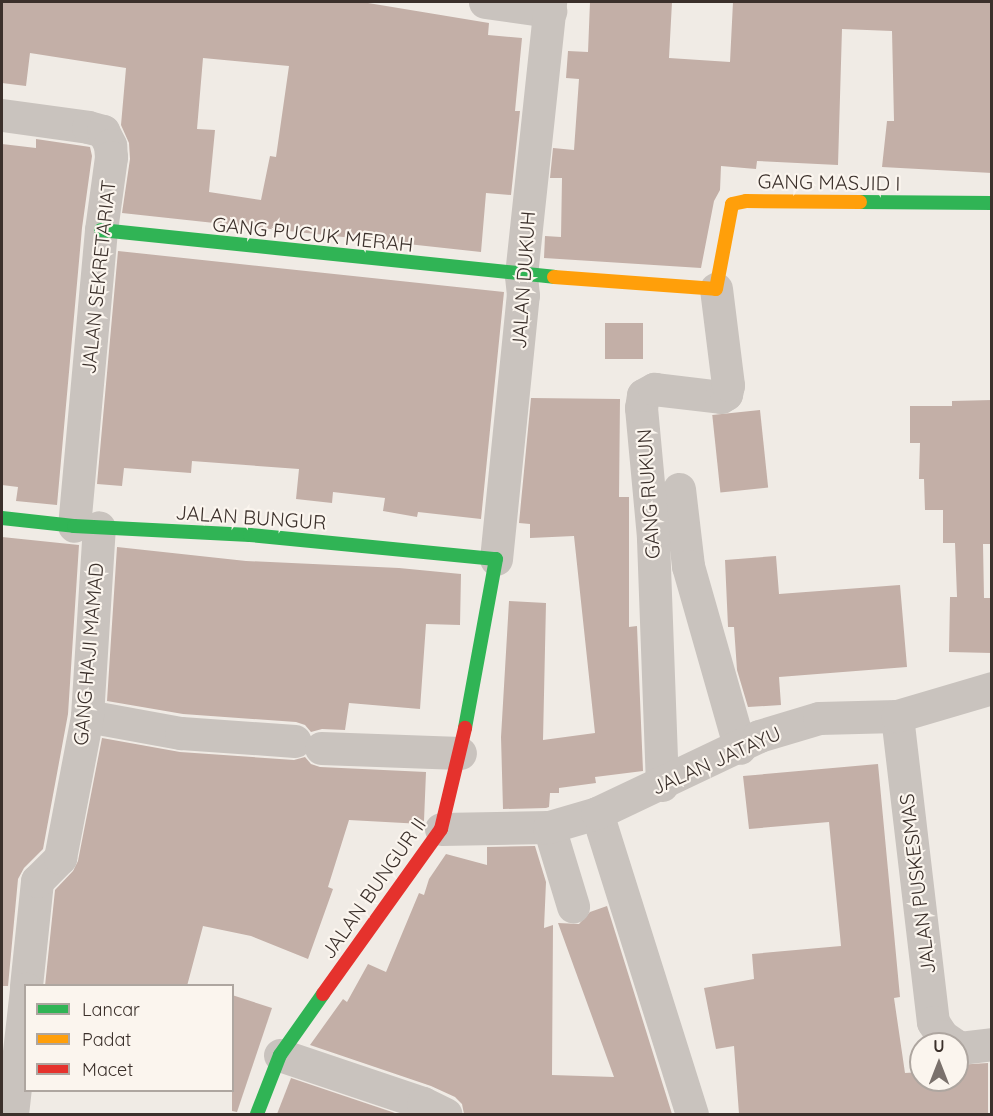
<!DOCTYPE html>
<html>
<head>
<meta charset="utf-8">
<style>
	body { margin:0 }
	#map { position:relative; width:993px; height:1116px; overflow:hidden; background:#f0ebe5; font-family:Quicksand,sans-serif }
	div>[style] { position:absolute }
	.building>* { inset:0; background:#c3afa7; transform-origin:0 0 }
	.street>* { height:33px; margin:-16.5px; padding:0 16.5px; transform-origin:16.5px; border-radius:16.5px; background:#c9c3be }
	.fast>* { height:14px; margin:-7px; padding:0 7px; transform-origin:7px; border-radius:7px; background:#30b455 }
	.slow>* { height:14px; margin:-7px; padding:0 7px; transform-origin:7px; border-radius:7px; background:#ff9f0a }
	.jam>* { height:14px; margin:-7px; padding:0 7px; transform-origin:7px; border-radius:7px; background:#e5322d }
	span { translate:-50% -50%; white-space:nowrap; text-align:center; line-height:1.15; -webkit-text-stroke:4.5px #fbf5ee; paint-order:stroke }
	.street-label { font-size:20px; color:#3b302b }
	.frame { position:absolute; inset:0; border:3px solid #3b302b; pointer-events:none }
	.legend { position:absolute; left:24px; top:984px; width:210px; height:108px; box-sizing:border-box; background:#fbf5ee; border:2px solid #aea6a0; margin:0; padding:8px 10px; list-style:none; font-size:18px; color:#3b302b }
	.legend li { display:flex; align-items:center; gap:12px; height:30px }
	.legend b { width:30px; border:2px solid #aea6a0 }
	.north { position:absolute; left:909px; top:1032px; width:60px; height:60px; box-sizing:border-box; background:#fbf5ee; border:2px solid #aea6a0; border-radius:50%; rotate:0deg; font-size:16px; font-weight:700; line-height:24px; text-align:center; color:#3b302b }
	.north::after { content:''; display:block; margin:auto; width:21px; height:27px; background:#7a716c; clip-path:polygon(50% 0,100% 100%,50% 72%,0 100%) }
</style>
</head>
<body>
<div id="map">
	<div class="building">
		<div style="clip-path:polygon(evenodd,2px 2px,362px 2px,489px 23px,488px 35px,522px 38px,515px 111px,520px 111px,511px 195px,486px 193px,481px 252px,122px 213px,130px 159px,129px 143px,121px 125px,126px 68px,30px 53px,26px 86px,2px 83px,2px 2px,203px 58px,289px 66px,276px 157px,270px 156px,261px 200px,209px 192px,215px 130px,197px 129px,203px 58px)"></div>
		<div style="clip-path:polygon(590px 2px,672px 2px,669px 58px,730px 62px,733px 2px,992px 2px,992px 173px,882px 167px,887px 121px,894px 121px,892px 31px,842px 29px,838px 165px,757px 161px,756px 169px,721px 166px,720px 190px,714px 201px,701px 268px,544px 258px,545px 236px,561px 237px,562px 178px,550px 178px,553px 148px,574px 150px,579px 79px,566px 78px,568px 51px,588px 52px)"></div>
		<div style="clip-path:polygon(36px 139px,90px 147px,92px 156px,82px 228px,57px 505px,16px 501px,18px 487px,2px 485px,2px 144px,36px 148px)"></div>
		<div style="clip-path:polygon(118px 251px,504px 292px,481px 519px,418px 512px,417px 517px,383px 511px,385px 498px,333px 492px,332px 503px,296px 499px,299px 469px,192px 461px,191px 473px,124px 468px,122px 486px,97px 484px)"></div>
		<div style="left:605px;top:323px;width:38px;height:36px"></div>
		<div style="clip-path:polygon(531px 398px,620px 399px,619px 497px,629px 497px,629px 627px,637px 626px,643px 771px,595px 777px,596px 783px,559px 788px,559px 793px,550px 793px,549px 807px,546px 808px,503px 809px,501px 737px,509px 601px,546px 603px,543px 740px,595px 733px,574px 536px,530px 538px,530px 524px,519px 523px)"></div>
		<div style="clip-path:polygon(992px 400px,992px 516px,990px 544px,983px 544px,984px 598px,990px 598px,992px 653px,949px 652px,950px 597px,957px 597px,955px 543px,943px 543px,943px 510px,925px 510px,924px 479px,919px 479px,920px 443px,910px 443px,910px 406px,952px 406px,952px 401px)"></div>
		<div style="left:760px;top:410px;width:78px;height:48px;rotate:84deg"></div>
		<div style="clip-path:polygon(2px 537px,79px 545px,68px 714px,43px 849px,24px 868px,18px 879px,8px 986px,2px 986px)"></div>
		<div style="clip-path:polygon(117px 547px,246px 561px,399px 568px,461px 574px,460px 625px,426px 624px,420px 709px,349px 703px,345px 730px,322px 729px,311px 732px,305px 725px,296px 722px,183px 714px,107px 701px)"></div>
		<div style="clip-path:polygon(776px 556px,779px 594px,900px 585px,907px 667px,779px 677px,781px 705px,748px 707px,737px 670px,734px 627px,728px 627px,725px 560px)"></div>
		<div style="clip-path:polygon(102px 738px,180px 752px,294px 760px,305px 757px,311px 764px,320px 767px,426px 772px,424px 821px,422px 824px,349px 820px,328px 887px,333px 889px,308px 959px,251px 936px,203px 926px,187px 986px,45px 986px,55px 890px,73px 871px,78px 861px)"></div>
		<div style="clip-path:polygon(878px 764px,900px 997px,894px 998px,905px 1073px,921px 1072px,921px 1080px,957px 1080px,957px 1065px,988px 1063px,988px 1114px,739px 1114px,734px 1046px,716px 1049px,704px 988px,754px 979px,752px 954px,841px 946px,829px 822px,749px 829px,743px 776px)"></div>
		<div style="clip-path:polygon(535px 846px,546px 882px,544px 928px,553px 925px,552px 1075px,614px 1077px,558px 923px,579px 924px,590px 912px,607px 906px,672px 1114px,464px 1114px,462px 1104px,455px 1097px,431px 1086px,310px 1045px,343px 999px,347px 1002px,368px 964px,386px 972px,419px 893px,424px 895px,429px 879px,446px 854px,487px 865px,487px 847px)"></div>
		<div style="clip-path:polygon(232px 995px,272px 1008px,237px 1112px,232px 1111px)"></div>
		<div style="clip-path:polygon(291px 1078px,398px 1114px,277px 1114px)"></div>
	</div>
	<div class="street">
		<div style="left:485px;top:2px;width:66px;rotate:7.9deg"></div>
		<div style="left:2px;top:115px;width:87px;rotate:7.9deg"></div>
		<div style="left:88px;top:127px;width:16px;rotate:15deg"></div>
		<div style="left:103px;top:131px;width:16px;rotate:63deg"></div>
		<div style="left:110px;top:145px;width:12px;rotate:85deg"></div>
		<div style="left:111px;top:157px;width:74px;rotate:97.8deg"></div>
		<div style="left:101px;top:230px;width:297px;rotate:95.2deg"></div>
		<div style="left:679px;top:489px;width:78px;rotate:83.3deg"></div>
		<div style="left:688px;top:566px;width:189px;rotate:74.1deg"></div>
		<div style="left:496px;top:559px;width:265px;rotate:-84.2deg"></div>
		<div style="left:523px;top:295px;width:20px;rotate:-96deg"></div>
		<div style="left:521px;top:275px;width:275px;rotate:-83.9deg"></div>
		<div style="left:87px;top:716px;width:96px;rotate:10.3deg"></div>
		<div style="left:181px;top:733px;width:114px;rotate:4deg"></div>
		<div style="left:897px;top:716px;width:308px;rotate:83.3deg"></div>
		<div style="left:933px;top:1022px;width:17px;rotate:57deg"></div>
		<div style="left:942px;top:1036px;width:14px;rotate:34deg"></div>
		<div style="left:321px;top:748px;width:139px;rotate:2.1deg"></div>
		<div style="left:662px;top:785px;width:248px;rotate:-92.1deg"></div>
		<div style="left:653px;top:537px;width:130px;rotate:-95.3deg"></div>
		<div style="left:641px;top:408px;width:13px;rotate:-81deg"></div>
		<div style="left:643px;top:395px;width:13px;rotate:-29deg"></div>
		<div style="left:654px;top:389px;width:67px;rotate:6.8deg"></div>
		<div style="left:721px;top:397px;width:6px;rotate:-31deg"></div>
		<div style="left:726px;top:394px;width:9px;rotate:-77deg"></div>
		<div style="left:728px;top:385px;width:97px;rotate:-97.1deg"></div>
		<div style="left:597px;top:813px;width:316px;rotate:72.5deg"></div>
		<div style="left:549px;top:827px;width:83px;rotate:73.1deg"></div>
		<div style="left:441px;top:829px;width:108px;rotate:-1.1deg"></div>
		<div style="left:549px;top:827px;width:50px;rotate:-16.3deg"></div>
		<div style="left:597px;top:813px;width:179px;rotate:-25.4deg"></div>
		<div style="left:759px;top:736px;width:63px;rotate:-16.7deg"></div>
		<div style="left:819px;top:718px;width:78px;rotate:-1.5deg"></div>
		<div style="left:897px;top:716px;width:99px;rotate:-16.4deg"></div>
		<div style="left:26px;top:986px;width:106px;rotate:-84deg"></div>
		<div style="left:37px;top:881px;width:33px;rotate:-45deg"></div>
		<div style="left:60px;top:858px;width:145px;rotate:-79.2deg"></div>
		<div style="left:87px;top:716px;width:189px;rotate:-86.4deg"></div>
		<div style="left:957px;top:1046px;width:4px;rotate:34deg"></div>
		<div style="left:960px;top:1048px;width:32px;rotate:-7deg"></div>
		<div style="left:280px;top:1055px;width:151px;rotate:18.6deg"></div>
		<div style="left:423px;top:1103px;width:25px;rotate:26deg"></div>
		<div style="left:12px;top:1114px;width:126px;rotate:-83.6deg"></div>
	</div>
	<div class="fast">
		<div style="left:860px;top:202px;width:132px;rotate:0.4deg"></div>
		<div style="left:101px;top:230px;width:455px;rotate:5.9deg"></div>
		<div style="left:2px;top:518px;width:72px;rotate:6.3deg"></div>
		<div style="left:74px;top:526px;width:176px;rotate:2.9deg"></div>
		<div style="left:250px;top:535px;width:247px;rotate:5.6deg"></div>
		<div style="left:496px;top:559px;width:172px;rotate:100.4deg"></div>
		<div style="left:257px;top:1114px;width:63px;rotate:-68.7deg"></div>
		<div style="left:280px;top:1055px;width:75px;rotate:-54.8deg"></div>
	</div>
	<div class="slow">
		<div style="left:554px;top:277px;width:162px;rotate:4.2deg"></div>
		<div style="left:716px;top:289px;width:86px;rotate:-79.3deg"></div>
		<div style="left:732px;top:204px;width:14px;rotate:-12deg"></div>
		<div style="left:746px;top:201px;width:114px;rotate:0.5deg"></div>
	</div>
	<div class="jam">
		<div style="left:323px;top:994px;width:203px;rotate:-54.4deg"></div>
		<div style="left:441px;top:829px;width:104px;rotate:-76.6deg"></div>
	</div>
	<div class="street-label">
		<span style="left:829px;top:182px;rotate:1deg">GANG MASJID I</span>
		<span style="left:313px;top:234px;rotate:6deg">GANG PUCUK MERAH</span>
		<span style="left:98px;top:277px;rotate:-84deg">JALAN SEKRETARIAT</span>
		<span style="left:523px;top:280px;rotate:-86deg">JALAN DUKUH</span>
		<span style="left:648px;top:494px;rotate:-94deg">GANG RUKUN</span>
		<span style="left:251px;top:517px;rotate:4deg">JALAN BUNGUR</span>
		<span style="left:88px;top:654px;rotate:-85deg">GANG HAJI MAMAD</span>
		<span style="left:716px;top:760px;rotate:-24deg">JALAN JATAYU</span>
		<span style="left:917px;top:884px;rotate:-97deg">JALAN PUSKESMAS</span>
		<span style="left:373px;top:888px;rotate:-55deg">JALAN BUNGUR II</span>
	</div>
	<div class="frame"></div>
	<ul class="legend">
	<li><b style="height:8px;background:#30b455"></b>Lancar</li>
	<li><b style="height:8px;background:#ff9f0a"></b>Padat</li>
	<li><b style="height:8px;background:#e5322d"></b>Macet</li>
	</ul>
	<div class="north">U</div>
</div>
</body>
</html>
